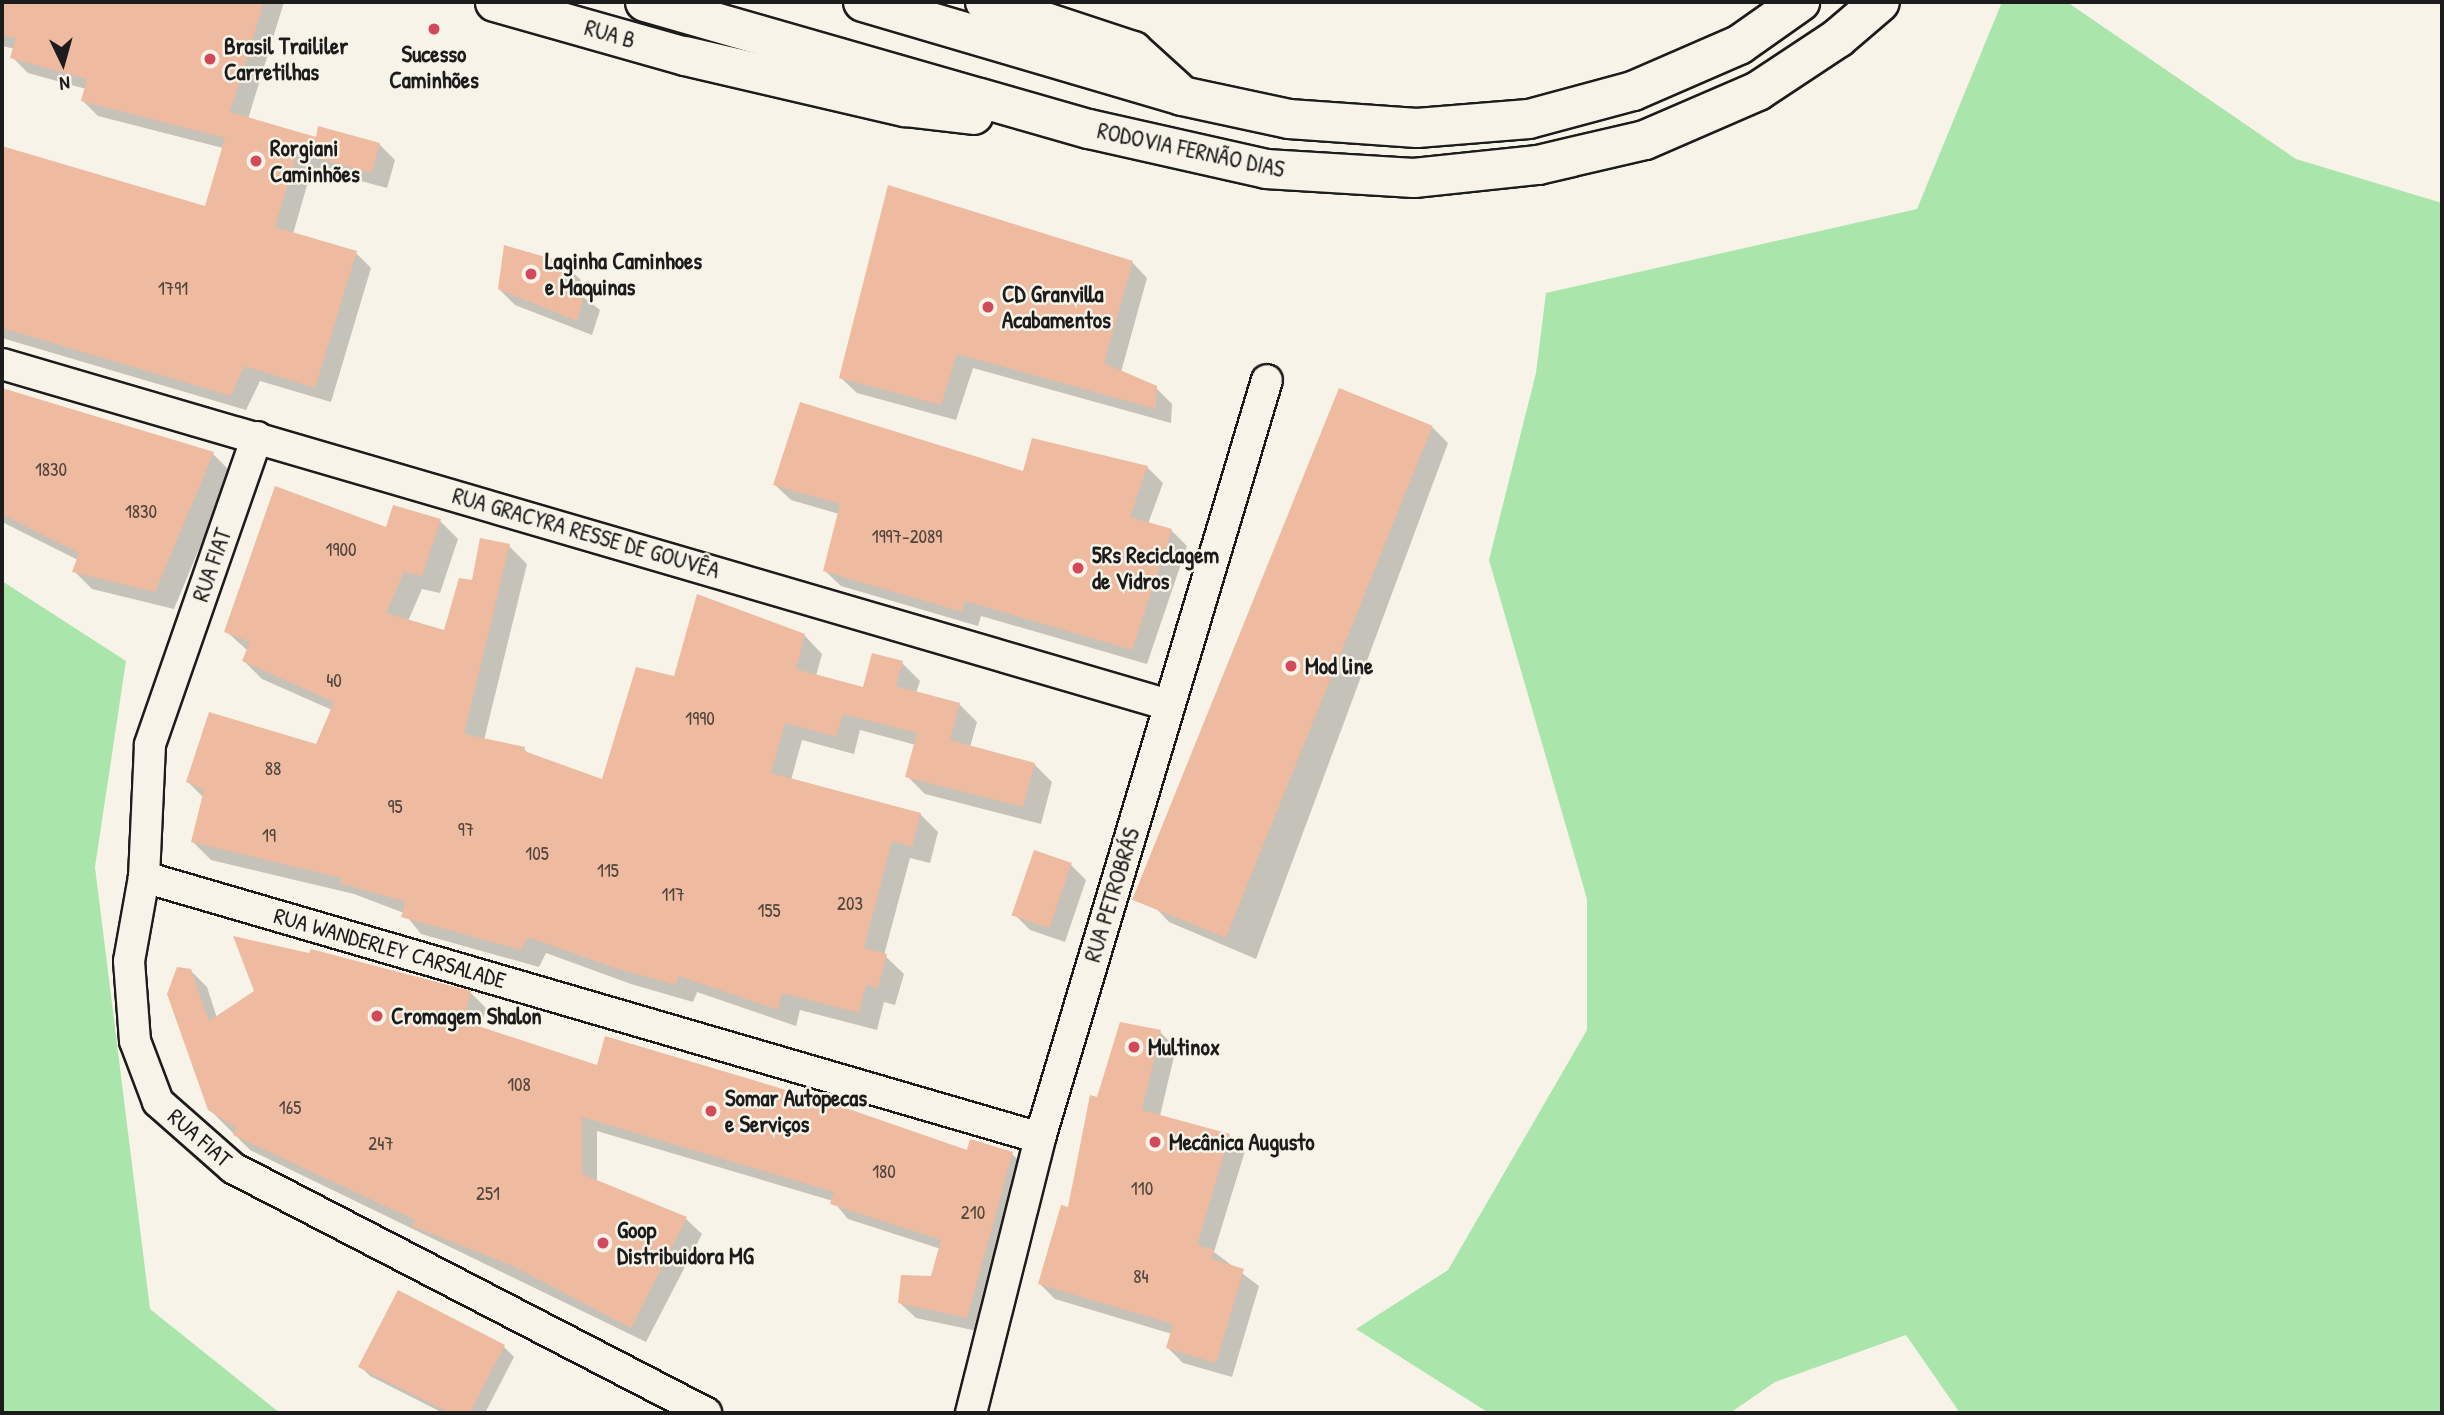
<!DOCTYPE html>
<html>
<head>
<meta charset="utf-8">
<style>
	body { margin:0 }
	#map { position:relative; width:2444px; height:1415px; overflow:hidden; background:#f7f3e8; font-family:"Patrick Hand",sans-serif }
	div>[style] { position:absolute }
	.green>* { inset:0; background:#aae6ac }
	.shadow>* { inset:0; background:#0003 }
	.building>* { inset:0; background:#eebaa0; transform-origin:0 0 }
	.roads { filter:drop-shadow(2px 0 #1c1c1c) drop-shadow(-2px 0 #1c1c1c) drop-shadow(0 2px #1c1c1c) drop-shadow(0 -2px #1c1c1c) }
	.minor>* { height:30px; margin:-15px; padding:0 15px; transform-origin:15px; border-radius:15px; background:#f7f3e8 }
	.tertiary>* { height:37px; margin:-18.5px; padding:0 18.5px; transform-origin:18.5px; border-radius:18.5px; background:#f7f3e8 }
	.motorway>* { height:38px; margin:-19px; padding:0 19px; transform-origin:19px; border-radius:19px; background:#f7f3e8 }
	.dots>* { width:19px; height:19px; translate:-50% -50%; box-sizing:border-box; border:4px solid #f7f3e8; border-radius:50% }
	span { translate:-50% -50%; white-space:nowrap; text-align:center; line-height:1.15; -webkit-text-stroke:5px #f7f3e8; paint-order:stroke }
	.number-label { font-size:19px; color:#50443d }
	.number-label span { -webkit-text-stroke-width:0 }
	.street-label { font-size:23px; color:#1c1c1c }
	.poi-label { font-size:23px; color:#1c1c1c; font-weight:700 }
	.left { translate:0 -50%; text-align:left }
	.frame { position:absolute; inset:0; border:4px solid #1c1c1c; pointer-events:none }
	.north { position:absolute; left:28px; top:28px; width:70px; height:70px; -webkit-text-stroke:5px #f7f3e8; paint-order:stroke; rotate:175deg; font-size:19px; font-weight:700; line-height:28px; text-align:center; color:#1c1c1c }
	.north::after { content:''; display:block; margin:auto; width:24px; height:32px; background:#1c1c1c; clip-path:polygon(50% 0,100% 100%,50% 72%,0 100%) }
</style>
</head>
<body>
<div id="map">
	<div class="green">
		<div style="clip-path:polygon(2002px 2px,2067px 2px,2296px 159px,2442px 203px,2442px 1413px,1960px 1413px,1906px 1335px,1775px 1382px,1730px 1413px,1489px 1413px,1356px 1329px,1448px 1270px,1587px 1030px,1587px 899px,1489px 560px,1536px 373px,1546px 293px,1917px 209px)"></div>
		<div style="clip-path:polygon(2px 581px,126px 661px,95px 867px,150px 1309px,280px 1413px,2px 1413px)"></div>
	</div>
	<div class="shadow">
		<div style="clip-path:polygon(2px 2px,284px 2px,248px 119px,317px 139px,379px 144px,395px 160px,387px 188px,312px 168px,293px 234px,356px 253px,371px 268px,331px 402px,260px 381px,246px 410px,2px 338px,2px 148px,206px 208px,223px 148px,98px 116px,83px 101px,86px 89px,28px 73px,12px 57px,15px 49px,2px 46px)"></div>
		<div style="clip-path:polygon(1132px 262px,1147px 278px,1121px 372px,1156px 388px,1172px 404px,1171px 423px,973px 368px,956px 420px,857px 393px,841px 378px)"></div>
		<div style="clip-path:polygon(565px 265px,581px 280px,577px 292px,600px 310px,592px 335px,515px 305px,499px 289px)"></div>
		<div style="clip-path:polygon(2px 389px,213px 454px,231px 472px,174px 609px,92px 589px,74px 571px,78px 560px,2px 522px)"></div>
		<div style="clip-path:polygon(1432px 427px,1448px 443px,1256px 959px,1169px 922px,1154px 906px)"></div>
		<div style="clip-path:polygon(1147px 467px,1163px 483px,1148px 524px,1171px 530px,1187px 546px,1147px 664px,981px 616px,978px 626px,841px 586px,825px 571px,839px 514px,791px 500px,775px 485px)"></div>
		<div style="clip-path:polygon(440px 521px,458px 539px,440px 593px,422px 589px,408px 621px,445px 632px,473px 582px,509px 546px,527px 564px,484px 740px,524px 749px,531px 756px,603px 781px,676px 678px,805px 636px,822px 654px,816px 676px,864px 689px,902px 663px,920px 681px,916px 693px,959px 704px,977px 722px,970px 747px,1034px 764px,1052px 782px,1041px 824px,925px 794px,907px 776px,916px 745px,860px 730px,854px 754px,802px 740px,791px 780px,920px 814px,938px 832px,930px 863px,910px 858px,884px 955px,904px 974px,895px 1005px,884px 1002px,877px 1030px,800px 1010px,796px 1026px,697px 992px,693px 1002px,631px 984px,546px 953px,539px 967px,421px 934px,404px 913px,354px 894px,211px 860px,193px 842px,204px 798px,188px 782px,317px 746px,332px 710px,262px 679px,244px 661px,248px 651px,226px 631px,387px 530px)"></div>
		<div style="clip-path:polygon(1071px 865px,1086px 880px,1065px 942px,1030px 930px,1014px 914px)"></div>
		<div style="clip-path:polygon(191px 971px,207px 987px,217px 1018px,471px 993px,486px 1008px,480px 1029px,598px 1067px,968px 1153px,1012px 1154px,1028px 1169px,982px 1332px,916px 1318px,900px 1303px,933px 1278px,941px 1249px,848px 1219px,833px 1201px,597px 1131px,597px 1182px,686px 1219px,702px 1234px,646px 1342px,250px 1150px,209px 1109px)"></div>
		<div style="clip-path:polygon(1160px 1032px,1176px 1048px,1160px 1116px,1229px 1136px,1245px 1151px,1214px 1252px,1259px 1286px,1232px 1377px,1183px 1363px,1168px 1348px,1172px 1334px,1055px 1299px,1040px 1284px,1069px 1209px,1098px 1099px)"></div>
		<div style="clip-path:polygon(504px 1347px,514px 1357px,485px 1413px,443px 1413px,370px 1376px,360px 1366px)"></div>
	</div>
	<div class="building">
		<div style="clip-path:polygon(2px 2px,264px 2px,230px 112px,316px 137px,318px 126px,380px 143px,372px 173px,297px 153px,275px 227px,357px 251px,315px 388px,244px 366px,231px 396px,2px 328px,2px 146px,205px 206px,225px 138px,81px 101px,87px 79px,10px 58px,16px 38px,2px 35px)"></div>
		<div style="clip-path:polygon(888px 185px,1133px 261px,1104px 363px,1157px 386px,1156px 409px,957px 354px,941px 405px,839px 378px)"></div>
		<div style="clip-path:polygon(504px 245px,566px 263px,560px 285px,585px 293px,577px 321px,498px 289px)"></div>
		<div style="clip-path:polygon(2px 388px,214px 452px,155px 592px,72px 572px,79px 553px,2px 514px)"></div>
		<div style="left:1339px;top:388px;width:101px;height:552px;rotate:22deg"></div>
		<div style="clip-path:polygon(800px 402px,1023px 471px,1032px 438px,1148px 466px,1130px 517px,1172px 529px,1132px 650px,965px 601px,962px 612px,823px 571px,840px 504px,773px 485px)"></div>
		<div style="clip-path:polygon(275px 486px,386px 527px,393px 505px,441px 519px,422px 576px,404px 572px,386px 613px,444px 630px,459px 578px,472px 580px,480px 538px,510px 544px,464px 734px,525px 747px,524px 751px,602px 779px,636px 667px,674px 676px,697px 594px,805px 634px,796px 669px,863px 687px,872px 653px,903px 661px,896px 686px,960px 703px,950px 740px,1035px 763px,1023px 807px,905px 777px,917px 733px,843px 714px,836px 737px,785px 723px,771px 773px,921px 813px,912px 847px,892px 841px,864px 948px,887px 954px,878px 988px,866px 985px,859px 1013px,782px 993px,778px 1010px,679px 976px,675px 985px,612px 967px,528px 937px,521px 950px,401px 917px,406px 902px,340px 883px,341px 878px,191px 842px,204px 790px,186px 782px,209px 712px,316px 744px,334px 702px,242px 661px,250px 642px,224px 632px)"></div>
		<div style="left:1034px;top:850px;width:40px;height:69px;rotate:19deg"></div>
		<div style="clip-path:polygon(233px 936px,309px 953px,311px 949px,471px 991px,463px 1021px,597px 1065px,605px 1036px,840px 1106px,967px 1150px,970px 1139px,1013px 1152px,967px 1318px,898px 1303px,901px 1275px,931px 1276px,941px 1240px,830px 1204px,834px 1192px,582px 1117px,582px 1174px,687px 1217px,631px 1328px,513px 1266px,412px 1226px,415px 1220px,233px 1135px,237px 1128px,208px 1110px,167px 994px,177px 967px,191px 969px,209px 1021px,254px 991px)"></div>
		<div style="clip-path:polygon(1120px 1022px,1161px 1030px,1142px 1110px,1230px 1134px,1197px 1245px,1214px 1250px,1212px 1259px,1244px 1269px,1216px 1363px,1166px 1348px,1173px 1324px,1038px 1284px,1061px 1205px,1068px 1207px,1090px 1095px,1097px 1097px)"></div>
		<div style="clip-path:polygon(398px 1290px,505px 1345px,470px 1413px,450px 1413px,358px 1367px)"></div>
	</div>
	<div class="roads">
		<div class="minor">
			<div style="left:2px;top:364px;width:1216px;rotate:16.29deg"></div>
			<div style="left:257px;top:437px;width:326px;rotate:109.2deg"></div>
			<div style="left:150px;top:745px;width:132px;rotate:92.6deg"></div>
			<div style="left:144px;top:877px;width:85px;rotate:100.1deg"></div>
			<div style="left:129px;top:961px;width:80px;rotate:85.7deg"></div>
			<div style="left:135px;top:1041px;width:65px;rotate:69.3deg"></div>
			<div style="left:158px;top:1102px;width:100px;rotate:41.3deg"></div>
			<div style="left:233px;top:1168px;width:533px;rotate:27.38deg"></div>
			<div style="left:144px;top:877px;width:933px;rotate:16.24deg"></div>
			<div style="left:971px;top:1413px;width:284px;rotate:-75.9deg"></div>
			<div style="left:1040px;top:1138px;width:791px;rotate:-73.33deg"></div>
		</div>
		<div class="tertiary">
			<div style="left:494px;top:2px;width:198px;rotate:15.8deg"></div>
		</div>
		<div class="motorway">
			<div style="left:645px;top:2px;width:462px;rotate:16deg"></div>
			<div style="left:1089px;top:129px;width:181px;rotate:12.7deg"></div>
			<div style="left:1266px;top:169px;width:148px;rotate:3.5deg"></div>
			<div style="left:1414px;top:178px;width:125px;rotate:-6deg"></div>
			<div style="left:1538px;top:165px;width:110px;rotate:-13.2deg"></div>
			<div style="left:1645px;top:140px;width:123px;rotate:-23.4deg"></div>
			<div style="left:1758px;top:91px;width:96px;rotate:-33.5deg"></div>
			<div style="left:1838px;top:38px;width:55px;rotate:-40.6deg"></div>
			<div style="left:863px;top:2px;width:333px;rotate:16.4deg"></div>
			<div style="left:1182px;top:96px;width:109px;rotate:12.1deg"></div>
			<div style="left:1289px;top:119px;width:128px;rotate:4deg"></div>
			<div style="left:1417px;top:128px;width:112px;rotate:-4.6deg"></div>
			<div style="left:1529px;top:119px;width:108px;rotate:-15.1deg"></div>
			<div style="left:1633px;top:91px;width:116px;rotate:-23.5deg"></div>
			<div style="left:1739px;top:45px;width:75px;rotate:-35.2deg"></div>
			<div style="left:985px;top:2px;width:156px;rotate:18.3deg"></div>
			<div style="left:1133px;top:51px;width:58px;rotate:42.2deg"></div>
			<div style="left:685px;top:56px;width:226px;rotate:13.1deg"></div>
			<div style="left:905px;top:107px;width:69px;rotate:6.6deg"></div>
		</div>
	</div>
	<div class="dots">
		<div style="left:434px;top:29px;background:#d1495b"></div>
		<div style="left:210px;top:59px;background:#d1495b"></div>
		<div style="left:256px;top:161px;background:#d1495b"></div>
		<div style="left:531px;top:274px;background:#d1495b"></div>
		<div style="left:988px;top:307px;background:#d1495b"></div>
		<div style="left:1078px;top:568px;background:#d1495b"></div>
		<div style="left:1291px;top:666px;background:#d1495b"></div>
		<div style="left:377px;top:1016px;background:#d1495b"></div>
		<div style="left:1134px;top:1047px;background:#d1495b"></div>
		<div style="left:711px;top:1111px;background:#d1495b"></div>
		<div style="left:1155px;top:1142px;background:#d1495b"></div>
		<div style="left:603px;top:1243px;background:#d1495b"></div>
	</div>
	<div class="number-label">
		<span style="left:173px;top:289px">1791</span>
		<span style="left:51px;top:470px">1830</span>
		<span style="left:141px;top:512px">1830</span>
		<span style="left:907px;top:537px">1997-2089</span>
		<span style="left:341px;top:550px">1900</span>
		<span style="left:334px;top:681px">40</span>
		<span style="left:700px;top:719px">1990</span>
		<span style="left:273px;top:769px">88</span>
		<span style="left:395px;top:807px">95</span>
		<span style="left:466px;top:830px">97</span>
		<span style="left:269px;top:836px">19</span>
		<span style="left:537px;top:854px">105</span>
		<span style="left:608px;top:871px">115</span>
		<span style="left:673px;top:895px">117</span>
		<span style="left:850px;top:904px">203</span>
		<span style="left:769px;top:911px">155</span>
		<span style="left:519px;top:1085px">108</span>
		<span style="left:290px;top:1108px">165</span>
		<span style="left:381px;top:1144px">247</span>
		<span style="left:884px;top:1172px">180</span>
		<span style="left:1142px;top:1189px">110</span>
		<span style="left:488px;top:1194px">251</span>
		<span style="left:973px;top:1213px">210</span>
		<span style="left:1141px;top:1277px">84</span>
	</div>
	<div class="street-label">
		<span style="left:610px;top:34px;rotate:16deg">RUA B</span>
		<span style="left:1191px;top:150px;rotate:12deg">RODOVIA FERNÃO DIAS</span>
		<span style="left:586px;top:533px;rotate:16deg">RUA GRACYRA RESSE DE GOUVÊA</span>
		<span style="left:212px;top:565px;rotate:-71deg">RUA FIAT</span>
		<span style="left:1112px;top:895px;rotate:-73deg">RUA PETROBRÁS</span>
		<span style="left:390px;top:948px;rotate:16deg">RUA WANDERLEY CARSALADE</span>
		<span style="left:200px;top:1138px;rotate:41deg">RUA FIAT</span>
	</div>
	<div class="poi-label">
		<span class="left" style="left:224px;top:59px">Brasil Traililer<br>Carretilhas</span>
		<span style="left:434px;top:67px">Sucesso<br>Caminhões</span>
		<span class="left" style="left:270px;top:161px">Rorgiani<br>Caminhões</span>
		<span class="left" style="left:545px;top:274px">Laginha Caminhoes<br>e Maquinas</span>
		<span class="left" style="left:1002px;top:307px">CD Granvilla<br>Acabamentos</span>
		<span class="left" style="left:1092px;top:568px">5Rs Reciclagem<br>de Vidros</span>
		<span class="left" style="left:1305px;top:666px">Mod line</span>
		<span class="left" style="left:391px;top:1016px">Cromagem Shalon</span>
		<span class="left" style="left:1148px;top:1047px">Multinox</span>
		<span class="left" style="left:725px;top:1111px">Somar Autopecas<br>e Serviços</span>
		<span class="left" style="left:1169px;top:1142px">Mecânica Augusto</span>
		<span class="left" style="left:617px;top:1243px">Goop<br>Distribuidora MG</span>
	</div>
	<div class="frame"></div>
	<div class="north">N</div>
</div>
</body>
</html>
